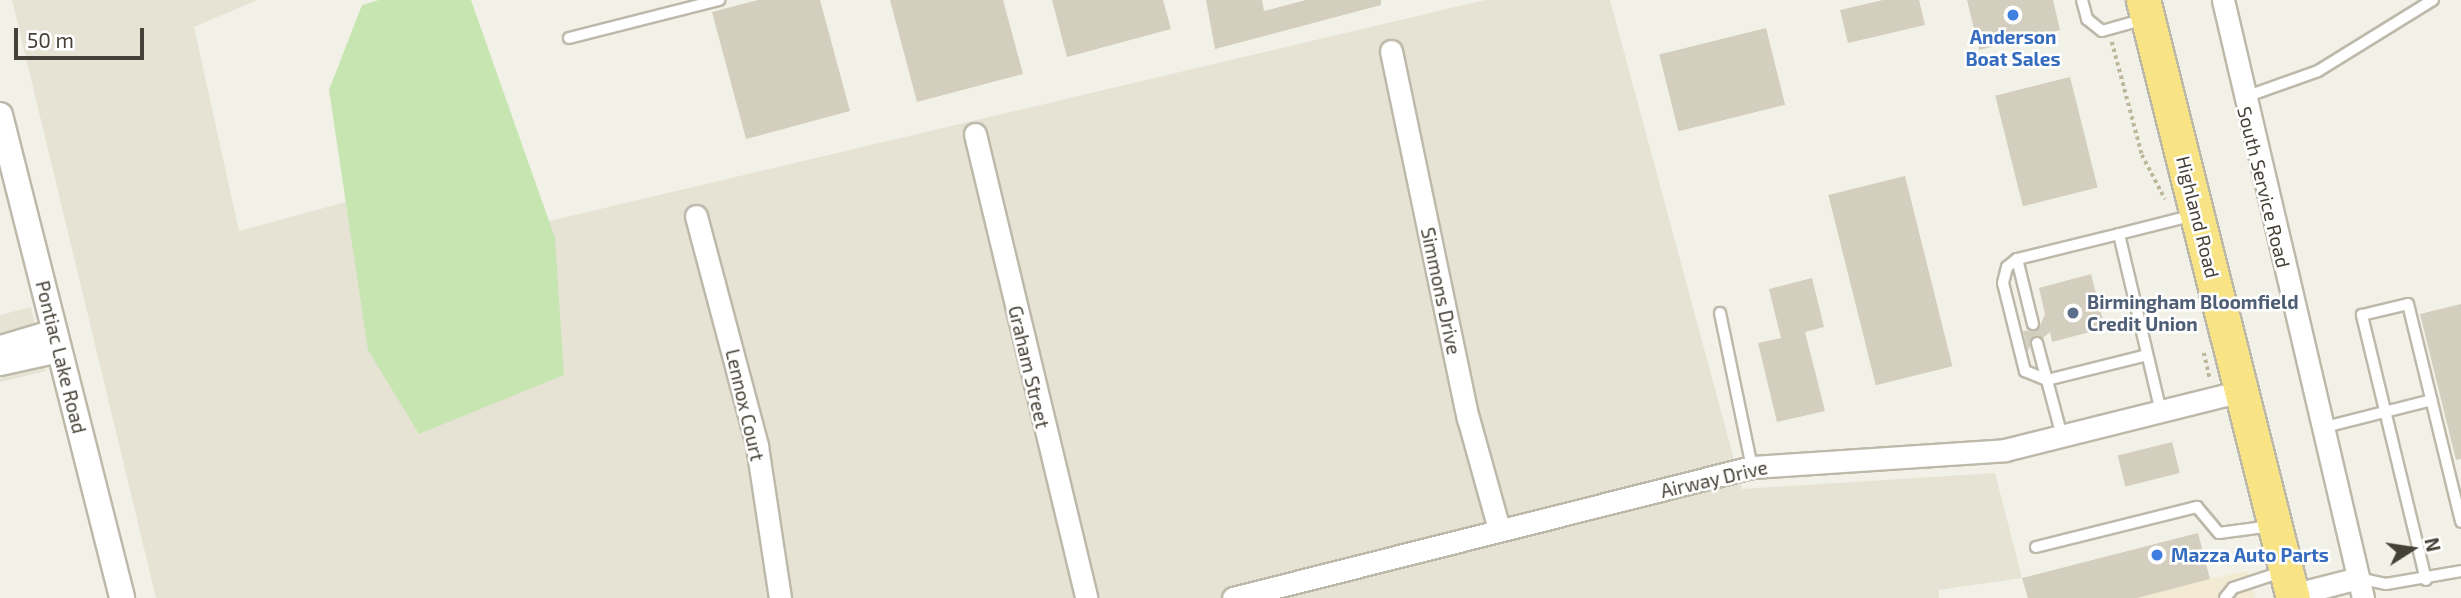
<!DOCTYPE html>
<html>
<head>
<meta charset="utf-8">
<style>
	body { margin:0 }
	#map { position:relative; width:2461px; height:598px; overflow:hidden; background:#f2f1e7; font-family:"Exo 2",sans-serif }
	div>[style] { position:absolute }
	.residential>* { inset:0; background:#e6e3d5 }
	.commercial>* { inset:0; background:#f3ead3 }
	.green>* { inset:0; background:#c6e5b1 }
	.building>* { inset:0; background:#d3cebd; transform-origin:0 0 }
	.path>* { height:3.5px; margin-top:-1.75px; transform-origin:0; background:repeating-linear-gradient(90deg,#beb79c 0 3.5px,transparent 0 7px) }
	.roads { filter:drop-shadow(2px 0 #bdb9aa) drop-shadow(-2px 0 #bdb9aa) drop-shadow(0 2px #bdb9aa) drop-shadow(0 -2px #bdb9aa) }
	.service>* { height:10px; margin:-5px; padding:0 5px; transform-origin:5px; border-radius:5px; background:#fff }
	.minor>* { height:21px; margin:-10.5px; padding:0 10.5px; transform-origin:10.5px; border-radius:10.5px; background:#fff }
	.tertiary>* { height:24px; margin:-12px; padding:0 12px; transform-origin:12px; border-radius:12px; background:#fff }
	.trunk>* { height:33px; margin:-16.5px; padding:0 16.5px; transform-origin:16.5px; border-radius:16.5px; background:#f8e484 }
	.dots>* { width:19px; height:19px; translate:-50% -50%; box-sizing:border-box; border:4px solid #fff; border-radius:50% }
	span { translate:-50% -50%; white-space:nowrap; text-align:center; line-height:1.15; -webkit-text-stroke:5px #fff; paint-order:stroke }
	.shop-label { font-size:19px; color:#366cbe; font-weight:700 }
	.left { translate:0 -50%; text-align:left }
	.street-label { font-size:19px; color:#454136 }
	.service-label { font-size:19px; color:#4e5e75; font-weight:700 }
	.north { position:absolute; left:2377px; top:514px; width:70px; height:70px; -webkit-text-stroke:5px #fff; paint-order:stroke; rotate:78deg; font-size:19px; font-weight:700; line-height:28px; text-align:center; color:#454136 }
	.north::after { content:''; display:block; margin:auto; width:24px; height:32px; background:#454136; clip-path:polygon(50% 0,100% 100%,50% 72%,0 100%) }
	.scale { position:absolute; left:14px; top:28px; width:130px; height:32px; box-sizing:border-box; border:4px solid #454136; border-top:0; padding-left:9px; font-size:21px; line-height:24px; white-space:nowrap; color:#454136; -webkit-text-stroke:5px #fff; paint-order:stroke }
</style>
</head>
<body>
<div id="map">
	<div class="residential">
		<div style="clip-path:polygon(12px 0,257px 0,194px 27px,239px 231px,397px 188px,409px 254px,1485px 0,1610px 0,1742px 489px,1995px 473px,2022px 578px,1938px 590px,1939px 598px,156px 598px)"></div>
		<div style="clip-path:polygon(31px 307px,46px 371px,0 382px,0 315px)"></div>
	</div>
	<div class="commercial">
		<div style="clip-path:polygon(2248px 571px,2255px 598px,2137px 598px,2210px 579px)"></div>
	</div>
	<div class="green">
		<div style="clip-path:polygon(379px 0,471px 0,555px 238px,564px 375px,419px 434px,368px 350px,329px 90px,362px 5px)"></div>
	</div>
	<div class="building">
		<div style="clip-path:polygon(758px 0,820px 0,850px 111px,746px 139px,712px 12px)"></div>
		<div style="clip-path:polygon(890px 0,1003px 0,1023px 74px,917px 102px)"></div>
		<div style="clip-path:polygon(1052px 0,1163px 0,1171px 29px,1067px 57px)"></div>
		<div style="clip-path:polygon(1206px 0,1262px 0,1264px 11px,1306px 0,1381px 0,1381px 5px,1215px 49px)"></div>
		<div style="clip-path:polygon(1883px 0,1919px 0,1925px 25px,1848px 43px,1840px 10px)"></div>
		<div style="clip-path:polygon(1967px 0,2053px 0,2060px 30px,1979px 50px)"></div>
		<div style="left:1766px;top:28px;width:79px;height:110px;rotate:76deg"></div>
		<div style="left:2070px;top:77px;width:114px;height:77px;rotate:76deg"></div>
		<div style="left:1905px;top:176px;width:196px;height:79px;rotate:76deg"></div>
		<div style="clip-path:polygon(2091px 274px,2105px 328px,2052px 342px,2050px 332px,2043px 338px,2034px 336px,2028px 351px,2023px 331px,2038px 330px,2045px 314px,2039px 288px)"></div>
		<div style="clip-path:polygon(1812px 278px,1824px 327px,1805px 332px,1825px 411px,1777px 422px,1758px 343px,1781px 338px,1769px 289px)"></div>
		<div style="clip-path:polygon(2461px 304px,2461px 459px,2456px 460px,2420px 314px)"></div>
		<div style="left:2172px;top:442px;width:32px;height:56px;rotate:76deg"></div>
		<div style="clip-path:polygon(2198px 533px,2210px 579px,2137px 598px,2028px 598px,2022px 578px)"></div>
	</div>
	<div class="path">
		<div style="left:2112px;top:42px;width:117px;rotate:75.1deg"></div>
		<div style="left:2142px;top:155px;width:50px;rotate:62.4deg"></div>
		<div style="left:2204px;top:353px;width:27px;rotate:77deg"></div>
	</div>
	<div class="roads">
		<div class="service">
			<div style="left:2082px;top:0;width:20px;rotate:75deg"></div>
			<div style="left:2087px;top:19px;width:19px;rotate:39deg"></div>
			<div style="left:2102px;top:31px;width:45px;rotate:-15.6deg"></div>
			<div style="left:569px;top:38px;width:155px;rotate:-14.2deg"></div>
			<div style="left:2245px;top:97px;width:77px;rotate:-19.6deg"></div>
			<div style="left:2318px;top:71px;width:135px;rotate:-31.7deg"></div>
			<div style="left:2119px;top:234px;width:105px;rotate:166.2deg"></div>
			<div style="left:2017px;top:259px;width:13px;rotate:141deg"></div>
			<div style="left:2007px;top:267px;width:16px;rotate:104deg"></div>
			<div style="left:2003px;top:283px;width:91px;rotate:76deg"></div>
			<div style="left:2025px;top:371px;width:24px;rotate:22deg"></div>
			<div style="left:2047px;top:380px;width:103px;rotate:-14deg"></div>
			<div style="left:2017px;top:259px;width:67px;rotate:76.2deg"></div>
			<div style="left:1720px;top:313px;width:157px;rotate:78.3deg"></div>
			<div style="left:2037px;top:343px;width:96px;rotate:75deg"></div>
			<div style="left:2161px;top:412px;width:183px;rotate:-103.3deg"></div>
			<div style="left:2119px;top:234px;width:77px;rotate:-14.2deg"></div>
			<div style="left:2321px;top:428px;width:114px;rotate:-14.2deg"></div>
			<div style="left:2036px;top:547px;width:166px;rotate:-14deg"></div>
			<div style="left:2197px;top:507px;width:34px;rotate:50deg"></div>
			<div style="left:2219px;top:533px;width:53px;rotate:-7.5deg"></div>
			<div style="left:2358px;top:578px;width:29px;rotate:12deg"></div>
			<div style="left:2386px;top:584px;width:76px;rotate:-9.8deg"></div>
			<div style="left:2426px;top:580px;width:273px;rotate:-103.6deg"></div>
			<div style="left:2362px;top:315px;width:47px;rotate:-13.4deg"></div>
			<div style="left:2408px;top:304px;width:224px;rotate:76.3deg"></div>
			<div style="left:2225px;top:598px;width:13px;rotate:-51deg"></div>
			<div style="left:2233px;top:588px;width:51px;rotate:-18.4deg"></div>
		</div>
		<div class="minor">
			<div style="left:2223px;top:0;width:614px;rotate:76.82deg"></div>
			<div style="left:1391px;top:51px;width:375px;rotate:78.2deg"></div>
			<div style="left:1468px;top:418px;width:115px;rotate:74.4deg"></div>
			<div style="left:975px;top:134px;width:477px;rotate:76.5deg"></div>
			<div style="left:696px;top:216px;width:238px;rotate:75.1deg"></div>
			<div style="left:757px;top:446px;width:154px;rotate:81.4deg"></div>
			<div style="left:0;top:346px;width:56px;rotate:-16.5deg"></div>
			<div style="left:0;top:364px;width:60px;rotate:-12.4deg"></div>
			<div style="left:2292px;top:595px;width:68px;rotate:-14.4deg"></div>
			<div style="left:1233px;top:598px;width:535px;rotate:-14.17deg"></div>
			<div style="left:1752px;top:467px;width:254px;rotate:-3.8deg"></div>
			<div style="left:2005px;top:450px;width:243px;rotate:-14deg"></div>
		</div>
		<div class="tertiary">
			<div style="left:0;top:115px;width:498px;rotate:75.8deg"></div>
		</div>
		<div class="trunk">
			<div style="left:2143px;top:0;width:617px;rotate:75.92deg"></div>
		</div>
	</div>
	<div class="dots">
		<div style="left:2013px;top:15px;background:#3f7fe0"></div>
		<div style="left:2073px;top:313px;background:#5c6f8a"></div>
		<div style="left:2157px;top:555px;background:#3f7fe0"></div>
	</div>
	<div class="shop-label">
		<span style="left:2013px;top:48px">Anderson<br>Boat Sales</span>
		<span class="left" style="left:2171px;top:555px">Mazza Auto Parts</span>
	</div>
	<div class="street-label">
		<span style="left:2264px;top:187px;rotate:76deg">South Service Road</span>
		<span style="left:2198px;top:217px;rotate:76deg">Highland Road</span>
		<span style="left:1441px;top:291px;rotate:78deg">Simmons Drive</span>
		<span style="left:61px;top:357px;rotate:76deg">Pontiac Lake Road</span>
		<span style="left:1029px;top:367px;rotate:77deg">Graham Street</span>
		<span style="left:745px;top:405px;rotate:77deg">Lennox Court</span>
		<span style="left:1714px;top:479px;rotate:-13deg">Airway Drive</span>
	</div>
	<div class="service-label">
		<span class="left" style="left:2087px;top:313px">Birmingham Bloomfield<br>Credit Union</span>
	</div>
	<div class="north">N</div>
	<div class="scale">50 m</div>
</div>
</body>
</html>
